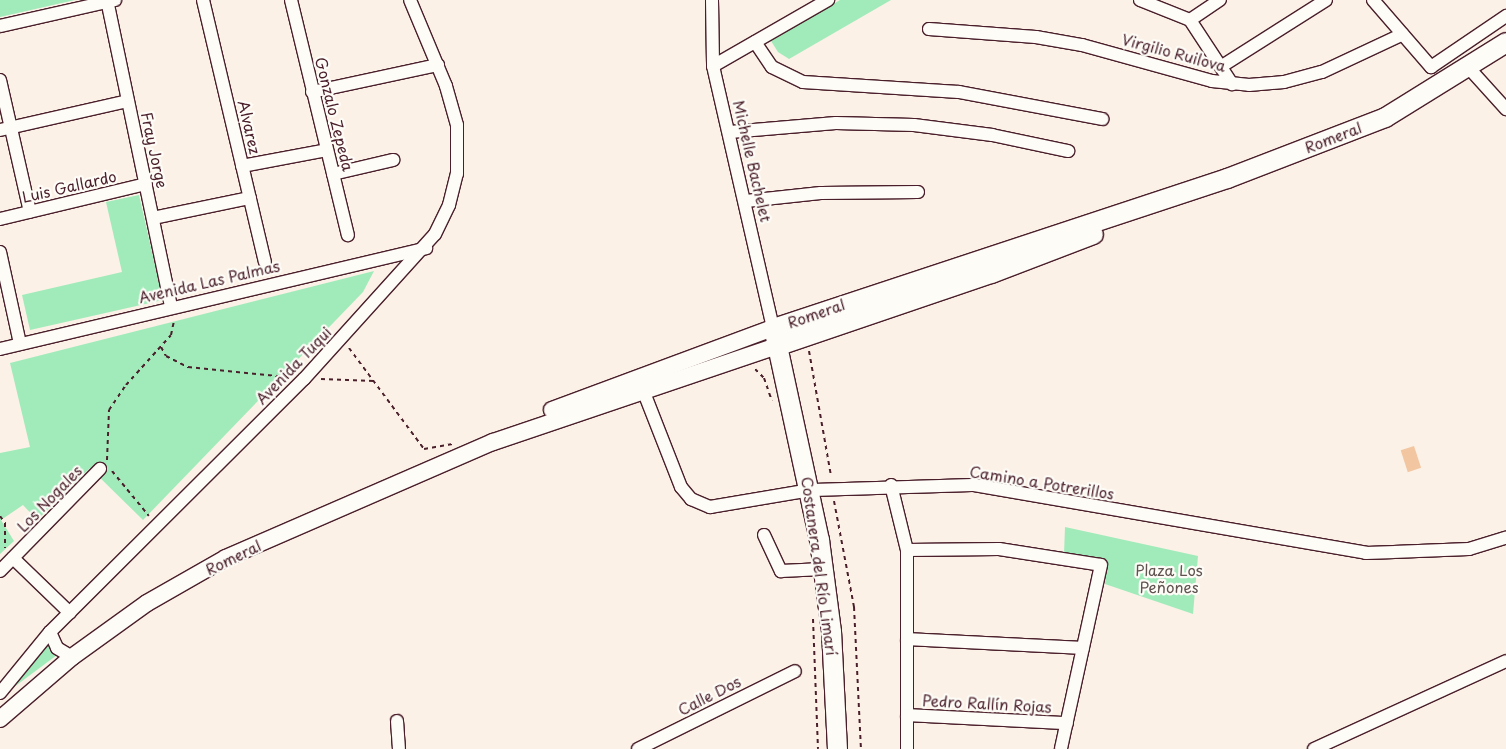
<!DOCTYPE html>
<html>
<head>
<meta charset="utf-8">
<style>
	body { margin:0 }
	#map { position:relative; width:1506px; height:749px; overflow:hidden; background:#fbf1e6; font-family:"Playpen Sans",sans-serif }
	div>[style] { position:absolute }
	.green>* { inset:0; background:#a1ebba }
	.building>* { inset:0; background:#f3c6a2; transform-origin:0 0 }
	.path>* { height:2px; margin-top:-1px; transform-origin:0; background:repeating-linear-gradient(90deg,#4a1f2b 0 4px,transparent 0 8px) }
	.roads { filter:drop-shadow(1px 0 #4a1f2b) drop-shadow(-1px 0 #4a1f2b) drop-shadow(0 1px #4a1f2b) drop-shadow(0 -1px #4a1f2b) }
	.minor>* { height:12px; margin:-6px; padding:0 6px; transform-origin:6px; border-radius:6px; background:#fdfcf7 }
	.major>* { height:16px; margin:-8px; padding:0 8px; transform-origin:8px; border-radius:8px; background:#fdfcf7 }
	.highway>* { height:19px; margin:-9.5px; padding:0 9.5px; transform-origin:9.5px; border-radius:9.5px; background:#fdfcf7 }
	span { translate:-50% -50%; white-space:nowrap; text-align:center; line-height:1.15; -webkit-text-stroke:4.5px #fdfcf7; paint-order:stroke }
	.street-label { font-size:15px; color:#4a1f2b }
	.park-label { font-size:15px; color:#60524f }
</style>
</head>
<body>
<div id="map">
	<div class="green">
		<div style="clip-path:polygon(0 0,75px 0,0 17px)"></div>
		<div style="clip-path:polygon(840px 0,891px 0,789px 59px,778px 52px,771px 41px)"></div>
		<div style="clip-path:polygon(139px 195px,163px 300px,30px 330px,22px 295px,122px 272px,106px 202px)"></div>
		<div style="clip-path:polygon(374px 271px,363px 292px,143px 520px,90px 468px,37px 520px,23px 505px,1px 520px,14px 541px,0 554px,0 453px,30px 447px,10px 363px)"></div>
		<div style="clip-path:polygon(1065px 527px,1198px 556px,1193px 614px,1105px 584px,1107px 564px,1064px 554px)"></div>
		<div style="clip-path:polygon(48px 642px,57px 655px,10px 690px)"></div>
	</div>
	<div class="building">
		<div style="left:1414px;top:446px;width:23px;height:14px;rotate:72deg"></div>
	</div>
	<div class="path">
		<div style="left:161px;top:347px;width:10px;rotate:61deg"></div>
		<div style="left:166px;top:356px;width:25px;rotate:27deg"></div>
		<div style="left:188px;top:367px;width:100px;rotate:5.8deg"></div>
		<div style="left:349px;top:348px;width:126px;rotate:53.4deg"></div>
		<div style="left:424px;top:449px;width:29px;rotate:-10deg"></div>
		<div style="left:809px;top:351px;width:127px;rotate:80deg"></div>
		<div style="left:755px;top:369px;width:13px;rotate:45deg"></div>
		<div style="left:764px;top:378px;width:24px;rotate:71deg"></div>
		<div style="left:321px;top:379px;width:53px;rotate:2.2deg"></div>
		<div style="left:107px;top:460px;width:50px;rotate:-87.7deg"></div>
		<div style="left:109px;top:410px;width:30px;rotate:-56deg"></div>
		<div style="left:126px;top:385px;width:67px;rotate:-48deg"></div>
		<div style="left:171px;top:335px;width:14px;rotate:-78deg"></div>
		<div style="left:112px;top:471px;width:58px;rotate:50.6deg"></div>
		<div style="left:834px;top:501px;width:108px;rotate:79.3deg"></div>
		<div style="left:854px;top:607px;width:142px;rotate:87.2deg"></div>
		<div style="left:0;top:516px;width:9px;rotate:54deg"></div>
		<div style="left:5px;top:523px;width:25px;rotate:90deg"></div>
		<div style="left:813px;top:619px;width:130px;rotate:87.8deg"></div>
	</div>
	<div class="roads">
		<div class="minor">
			<div style="left:107px;top:0;width:313px;rotate:78.2deg"></div>
			<div style="left:203px;top:0;width:269px;rotate:76.7deg"></div>
			<div style="left:291px;top:0;width:242px;rotate:76.4deg"></div>
			<div style="left:712px;top:0;width:66px;rotate:89.1deg"></div>
			<div style="left:713px;top:66px;width:269px;rotate:77.1deg"></div>
			<div style="left:1140px;top:0;width:54px;rotate:21.8deg"></div>
			<div style="left:1190px;top:20px;width:77px;rotate:56.7deg"></div>
			<div style="left:1373px;top:0;width:89px;rotate:49.1deg"></div>
			<div style="left:1431px;top:67px;width:91px;rotate:-34.2deg"></div>
			<div style="left:1190px;top:20px;width:36px;rotate:-34deg"></div>
			<div style="left:0;top:26px;width:118px;rotate:-12.7deg"></div>
			<div style="left:929px;top:29px;width:107px;rotate:4.3deg"></div>
			<div style="left:1036px;top:37px;width:47px;rotate:9.9deg"></div>
			<div style="left:1082px;top:45px;width:135px;rotate:15.5deg"></div>
			<div style="left:1212px;top:81px;width:37px;rotate:6deg"></div>
			<div style="left:1249px;top:85px;width:35px;rotate:-5deg"></div>
			<div style="left:1284px;top:82px;width:39px;rotate:-15deg"></div>
			<div style="left:1322px;top:72px;width:89px;rotate:-25.1deg"></div>
			<div style="left:755px;top:42px;width:30px;rotate:56deg"></div>
			<div style="left:772px;top:67px;width:34px;rotate:26deg"></div>
			<div style="left:803px;top:82px;width:156px;rotate:3.7deg"></div>
			<div style="left:959px;top:92px;width:146px;rotate:10.7deg"></div>
			<div style="left:713px;top:66px;width:133px;rotate:-29.9deg"></div>
			<div style="left:1222px;top:66px;width:123px;rotate:-32.4deg"></div>
			<div style="left:1468px;top:67px;width:57px;rotate:47.9deg"></div>
			<div style="left:0;top:80px;width:135px;rotate:77.2deg"></div>
			<div style="left:312px;top:92px;width:129px;rotate:-12.1deg"></div>
			<div style="left:0;top:130px;width:131px;rotate:-12.8deg"></div>
			<div style="left:730px;top:132px;width:106px;rotate:-4.9deg"></div>
			<div style="left:836px;top:123px;width:78px;rotate:1.5deg"></div>
			<div style="left:914px;top:125px;width:79px;rotate:7.3deg"></div>
			<div style="left:992px;top:135px;width:78px;rotate:11.9deg"></div>
			<div style="left:242px;top:166px;width:86px;rotate:-10.7deg"></div>
			<div style="left:333px;top:174px;width:62px;rotate:-13.1deg"></div>
			<div style="left:746px;top:201px;width:75px;rotate:-6.1deg"></div>
			<div style="left:821px;top:193px;width:97px;rotate:-0.6deg"></div>
			<div style="left:153px;top:218px;width:99px;rotate:-11.7deg"></div>
			<div style="left:0;top:219px;width:150px;rotate:-13.5deg"></div>
			<div style="left:0;top:252px;width:94px;rotate:77.7deg"></div>
			<div style="left:0;top:349px;width:438px;rotate:-13.3deg"></div>
			<div style="left:643px;top:390px;width:104px;rotate:68.6deg"></div>
			<div style="left:681px;top:487px;width:16px;rotate:50deg"></div>
			<div style="left:691px;top:499px;width:21px;rotate:23deg"></div>
			<div style="left:710px;top:507px;width:102px;rotate:-9.6deg"></div>
			<div style="left:811px;top:490px;width:163px;rotate:-1.8deg"></div>
			<div style="left:974px;top:485px;width:398px;rotate:9.8deg"></div>
			<div style="left:1366px;top:553px;width:103px;rotate:-2.2deg"></div>
			<div style="left:1469px;top:549px;width:39px;rotate:-17deg"></div>
			<div style="left:891px;top:485px;width:67px;rotate:76.2deg"></div>
			<div style="left:907px;top:550px;width:199px;rotate:90deg"></div>
			<div style="left:764px;top:535px;width:40px;rotate:65deg"></div>
			<div style="left:781px;top:571px;width:42px;rotate:-2.7deg"></div>
			<div style="left:907px;top:550px;width:92px;rotate:-0.6deg"></div>
			<div style="left:999px;top:549px;width:103px;rotate:8.9deg"></div>
			<div style="left:1101px;top:565px;width:188px;rotate:102.3deg"></div>
			<div style="left:13px;top:558px;width:79px;rotate:44deg"></div>
			<div style="left:0;top:571px;width:143px;rotate:-45.6deg"></div>
			<div style="left:50px;top:632px;width:17px;rotate:66deg"></div>
			<div style="left:57px;top:648px;width:17px;rotate:31deg"></div>
			<div style="left:907px;top:639px;width:176px;rotate:2.9deg"></div>
			<div style="left:0;top:693px;width:79px;rotate:-50.7deg"></div>
			<div style="left:50px;top:632px;width:359px;rotate:-44.9deg"></div>
			<div style="left:304px;top:379px;width:195px;rotate:-47.9deg"></div>
			<div style="left:435px;top:234px;width:32px;rotate:-64deg"></div>
			<div style="left:449px;top:205px;width:32px;rotate:-76deg"></div>
			<div style="left:457px;top:174px;width:49px;rotate:-90deg"></div>
			<div style="left:457px;top:125px;width:41px;rotate:-105.8deg"></div>
			<div style="left:446px;top:86px;width:93px;rotate:-112.7deg"></div>
			<div style="left:907px;top:715px;width:160px;rotate:2.9deg"></div>
			<div style="left:397px;top:721px;width:28px;rotate:86deg"></div>
			<div style="left:638px;top:749px;width:175px;rotate:-26.4deg"></div>
			<div style="left:1314px;top:749px;width:211px;rotate:-24.6deg"></div>
		</div>
		<div class="major">
			<div style="left:552px;top:410px;width:236px;rotate:-20.4deg"></div>
			<div style="left:0;top:719px;width:95px;rotate:-40.7deg"></div>
			<div style="left:72px;top:657px;width:92px;rotate:-35.8deg"></div>
			<div style="left:147px;top:603px;width:91px;rotate:-29.7deg"></div>
			<div style="left:226px;top:558px;width:291px;rotate:-23.5deg"></div>
			<div style="left:493px;top:442px;width:299px;rotate:-18.7deg"></div>
		</div>
		<div class="highway">
			<div style="left:776px;top:346px;width:227px;rotate:-18.8deg"></div>
			<div style="left:991px;top:273px;width:109px;rotate:-20.9deg"></div>
			<div style="left:837px;top:749px;width:118px;rotate:-92.9deg"></div>
			<div style="left:831px;top:631px;width:92px;rotate:-97.5deg"></div>
			<div style="left:819px;top:540px;width:217px;rotate:-102.2deg"></div>
			<div style="left:773px;top:328px;width:478px;rotate:-18.3deg"></div>
			<div style="left:1227px;top:178px;width:169px;rotate:-21.1deg"></div>
			<div style="left:1385px;top:117px;width:142px;rotate:-31.8deg"></div>
		</div>
	</div>
	<div class="street-label">
		<span style="left:1174px;top:52px;rotate:15deg">Virgilio Ruilova</span>
		<span style="left:335px;top:114px;rotate:76deg">Gonzalo Zepeda</span>
		<span style="left:250px;top:127px;rotate:77deg">Alvarez</span>
		<span style="left:1333px;top:137px;rotate:-21deg">Romeral</span>
		<span style="left:155px;top:150px;rotate:78deg">Fray Jorge</span>
		<span style="left:753px;top:161px;rotate:77deg">Michelle Bachelet</span>
		<span style="left:69px;top:186px;rotate:-13deg">Luis Gallardo</span>
		<span style="left:209px;top:281px;rotate:-13deg">Avenida Las Palmas</span>
		<span style="left:816px;top:313px;rotate:-19deg">Romeral</span>
		<span style="left:293px;top:365px;rotate:-46deg">Avenida Tuqui</span>
		<span style="left:1042px;top:482px;rotate:9deg">Camino a Potrerillos</span>
		<span style="left:49px;top:498px;rotate:-46deg">Los Nogales</span>
		<span style="left:233px;top:557px;rotate:-26deg">Romeral</span>
		<span style="left:820px;top:566px;rotate:82deg">Costanera del Río Limarí</span>
		<span style="left:709px;top:695px;rotate:-27deg">Calle Dos</span>
		<span style="left:987px;top:703px;rotate:3deg">Pedro Rallín Rojas</span>
	</div>
	<div class="park-label">
		<span style="left:1169px;top:578px">Plaza Los<br>Peñones</span>
	</div>
</div>
</body>
</html>
